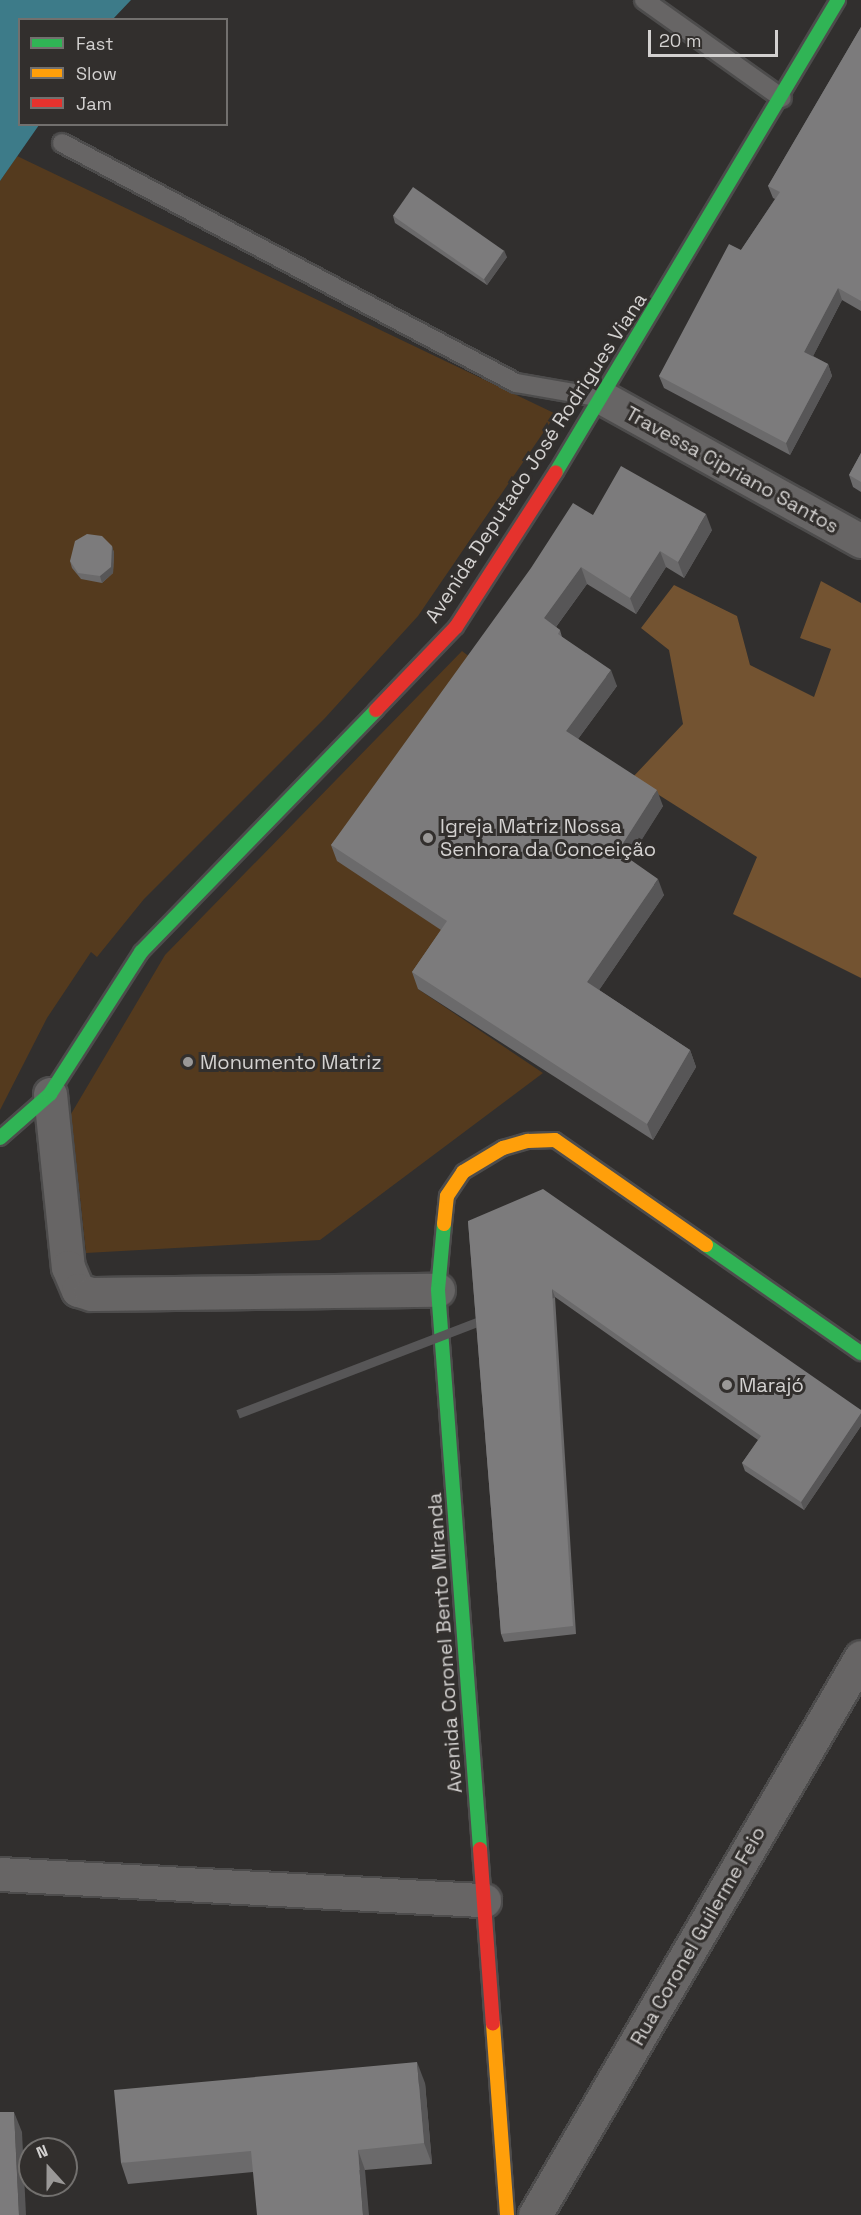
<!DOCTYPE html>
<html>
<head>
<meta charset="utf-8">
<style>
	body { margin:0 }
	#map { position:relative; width:861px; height:2215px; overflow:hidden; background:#312f2e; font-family:"Space Grotesk",sans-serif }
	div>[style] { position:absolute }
	.green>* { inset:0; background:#543a1e }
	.forest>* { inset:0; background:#735331 }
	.water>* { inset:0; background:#3d7b89 }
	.roads { filter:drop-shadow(2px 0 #4d4c4c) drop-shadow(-2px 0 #4d4c4c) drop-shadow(0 2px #4d4c4c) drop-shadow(0 -2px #4d4c4c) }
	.lane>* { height:18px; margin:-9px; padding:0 9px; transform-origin:9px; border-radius:9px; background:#676565 }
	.street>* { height:33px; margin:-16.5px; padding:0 16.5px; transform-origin:16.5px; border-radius:16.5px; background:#676565 }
	.fast>* { height:14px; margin:-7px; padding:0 7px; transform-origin:7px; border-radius:7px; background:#30b455 }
	.slow>* { height:14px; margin:-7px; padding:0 7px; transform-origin:7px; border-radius:7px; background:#ff9f0a }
	.jam>* { height:14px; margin:-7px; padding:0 7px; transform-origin:7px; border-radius:7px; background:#e5322d }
	.wall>* { inset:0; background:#6b6a6b }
	.shaded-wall>* { inset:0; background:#575657; transform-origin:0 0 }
	.building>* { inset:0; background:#7c7b7c; transform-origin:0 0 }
	.dots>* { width:16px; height:16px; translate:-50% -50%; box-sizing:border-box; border:3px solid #322f2d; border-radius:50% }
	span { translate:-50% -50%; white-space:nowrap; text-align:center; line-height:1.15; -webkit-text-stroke:6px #322f2d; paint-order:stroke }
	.street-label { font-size:20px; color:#d3d1d0 }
	.poi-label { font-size:20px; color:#d3d1d0 }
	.left { translate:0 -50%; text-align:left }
	.legend { position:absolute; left:18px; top:18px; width:210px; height:108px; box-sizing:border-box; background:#322f2d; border:2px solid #72706e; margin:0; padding:8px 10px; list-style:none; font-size:18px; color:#d3d1d0 }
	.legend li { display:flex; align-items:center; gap:12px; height:30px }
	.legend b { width:30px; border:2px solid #72706e }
	.north { position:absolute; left:18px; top:2137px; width:60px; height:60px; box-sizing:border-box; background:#322f2d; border:2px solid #72706e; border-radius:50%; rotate:339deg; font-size:16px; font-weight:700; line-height:24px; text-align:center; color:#d3d1d0 }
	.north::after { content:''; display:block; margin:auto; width:21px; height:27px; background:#9a9897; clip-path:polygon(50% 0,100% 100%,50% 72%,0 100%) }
	.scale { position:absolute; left:648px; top:30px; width:130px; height:27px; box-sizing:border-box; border:3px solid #d3d1d0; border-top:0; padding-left:8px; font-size:18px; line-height:21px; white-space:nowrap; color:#d3d1d0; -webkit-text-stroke:4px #322f2d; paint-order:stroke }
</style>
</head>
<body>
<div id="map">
	<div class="green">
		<div style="clip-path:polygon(17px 156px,556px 414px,418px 616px,325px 718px,144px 899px,97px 957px,91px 952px,47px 1018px,0 1110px,0 181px)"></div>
		<div style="clip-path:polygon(462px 651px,479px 664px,454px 909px,418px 989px,543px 1073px,320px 1240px,86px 1253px,71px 1114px,165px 955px)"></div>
	</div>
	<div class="forest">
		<div style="clip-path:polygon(821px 581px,861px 603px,861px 978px,733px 914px,757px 857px,632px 778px,683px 724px,669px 650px,641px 628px,674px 585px,737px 616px,750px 665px,814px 697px,831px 649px,800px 638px)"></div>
	</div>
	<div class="water">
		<div style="clip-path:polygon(0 0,131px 0,113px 19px,20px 20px,20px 124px,39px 125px,0 181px)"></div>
	</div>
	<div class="roads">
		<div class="lane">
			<div style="left:644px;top:0;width:169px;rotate:35.4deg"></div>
			<div style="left:62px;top:143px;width:514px;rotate:27.86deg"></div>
			<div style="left:516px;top:383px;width:88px;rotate:9.8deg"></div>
		</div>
		<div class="street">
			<div style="left:603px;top:398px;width:295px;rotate:29deg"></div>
			<div style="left:50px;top:1094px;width:174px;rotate:84.1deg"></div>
			<div style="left:68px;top:1267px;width:25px;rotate:67deg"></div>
			<div style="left:78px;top:1290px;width:14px;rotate:17deg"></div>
			<div style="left:91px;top:1294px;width:347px;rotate:-0.7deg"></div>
			<div style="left:0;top:1874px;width:485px;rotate:3.1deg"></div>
			<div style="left:535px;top:2215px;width:646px;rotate:-59.71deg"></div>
		</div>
		<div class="fast">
			<div style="left:556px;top:472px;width:550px;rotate:-59.14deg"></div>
			<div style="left:0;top:1138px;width:67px;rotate:-41.3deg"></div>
			<div style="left:50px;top:1094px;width:169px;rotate:-57.3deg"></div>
			<div style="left:141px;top:952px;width:337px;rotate:-45.8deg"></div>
			<div style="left:444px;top:1224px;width:66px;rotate:95.2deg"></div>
			<div style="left:438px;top:1290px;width:561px;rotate:85.7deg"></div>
			<div style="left:706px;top:1245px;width:189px;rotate:34.9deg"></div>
		</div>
		<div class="slow">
			<div style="left:444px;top:1224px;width:28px;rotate:-84deg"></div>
			<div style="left:447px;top:1196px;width:29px;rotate:-56deg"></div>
			<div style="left:463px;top:1172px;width:47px;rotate:-31deg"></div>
			<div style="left:503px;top:1148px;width:26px;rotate:-16deg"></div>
			<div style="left:528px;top:1141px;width:27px;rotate:-2deg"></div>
			<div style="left:555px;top:1140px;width:184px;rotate:34.8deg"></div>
			<div style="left:493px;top:2024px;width:192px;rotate:85.8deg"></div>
		</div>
		<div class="jam">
			<div style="left:376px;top:710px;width:115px;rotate:-46.1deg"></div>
			<div style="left:456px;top:627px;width:184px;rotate:-57.2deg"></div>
			<div style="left:480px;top:1849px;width:175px;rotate:85.8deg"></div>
		</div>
	</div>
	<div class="wall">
		<div style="clip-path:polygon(861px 27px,861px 311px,842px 300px,813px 356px,828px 364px,832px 376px,790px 455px,664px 388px,659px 376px,741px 250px,775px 199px,773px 198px,768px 186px)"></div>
		<div style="clip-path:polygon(393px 216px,507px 257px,487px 285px,395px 223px)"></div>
		<div style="clip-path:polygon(861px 453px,861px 492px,853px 487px,849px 475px)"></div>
		<div style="clip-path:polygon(593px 515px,712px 530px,684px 578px,666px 567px,636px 614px,587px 584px,556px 627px,560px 630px,562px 637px,617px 686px,578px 739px,663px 806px,629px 859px,664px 895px,599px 990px,690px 1050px,696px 1067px,653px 1140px,418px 989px,412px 972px,441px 930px,337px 861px,331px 845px)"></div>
		<div style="clip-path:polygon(112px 546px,114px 553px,113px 573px,102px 583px,81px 579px,72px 568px,70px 561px)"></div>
		<div style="clip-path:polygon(468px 1221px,861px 1410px,861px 1426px,804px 1510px,745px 1471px,742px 1463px,758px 1440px,555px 1297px,576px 1634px,504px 1642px,501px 1634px)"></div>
		<div style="clip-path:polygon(425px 2083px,432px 2164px,365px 2170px,253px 2172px,128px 2184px,121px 2163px)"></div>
	</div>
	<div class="shaded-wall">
		<div style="clip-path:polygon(504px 250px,507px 257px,487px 285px,484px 279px)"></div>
		<div style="clip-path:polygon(838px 288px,842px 300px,809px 364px,804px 352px)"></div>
		<div style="clip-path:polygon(828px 364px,832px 376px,790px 455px,786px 443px)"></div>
		<div style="clip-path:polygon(706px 514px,712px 530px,684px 578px,678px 562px)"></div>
		<div style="clip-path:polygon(112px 546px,114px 553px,113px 573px,102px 583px,100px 576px)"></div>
		<div style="clip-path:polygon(660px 551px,666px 567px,636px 614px,630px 598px)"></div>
		<div style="clip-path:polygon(581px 567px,587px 584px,550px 635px,544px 618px)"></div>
		<div style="clip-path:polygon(611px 670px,617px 686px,572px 747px,566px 731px)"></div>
		<div style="clip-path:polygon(657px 790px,663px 806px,624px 868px,618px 851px)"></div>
		<div style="clip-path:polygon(658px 879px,664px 895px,593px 999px,587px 982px)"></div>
		<div style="clip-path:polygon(690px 1050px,696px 1067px,653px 1140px,647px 1124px)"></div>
		<div style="left:552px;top:1289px;width:9px;height:338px;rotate:69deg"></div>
		<div style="clip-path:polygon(861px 1413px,861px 1426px,804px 1510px,801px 1502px)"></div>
		<div style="clip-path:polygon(417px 2062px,425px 2083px,432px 2164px,424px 2143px)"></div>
		<div style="clip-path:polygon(14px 2112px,22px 2132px,26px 2215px,19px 2215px)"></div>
		<div style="clip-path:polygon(358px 2150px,365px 2170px,369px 2215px,363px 2215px)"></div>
	</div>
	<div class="building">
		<div style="clip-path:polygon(861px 27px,861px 301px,838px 288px,804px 352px,828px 364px,786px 443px,659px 376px,729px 244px,741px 250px,780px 192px,768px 186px)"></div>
		<div style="left:413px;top:187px;width:111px;height:35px;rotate:35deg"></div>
		<div style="clip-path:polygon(861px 453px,861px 482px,849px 475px)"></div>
		<div style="clip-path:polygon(621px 466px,706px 514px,678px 562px,660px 551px,630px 598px,581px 567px,544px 618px,560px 630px,558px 634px,611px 670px,566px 731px,657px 790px,618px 851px,658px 879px,587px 982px,690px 1050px,647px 1124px,412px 972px,447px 921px,331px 845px,531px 568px,573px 503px,593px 515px)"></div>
		<div style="clip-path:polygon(87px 534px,102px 536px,112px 546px,111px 567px,100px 576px,78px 573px,70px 561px,75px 541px)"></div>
		<div style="clip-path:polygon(543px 1189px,861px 1410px,861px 1413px,801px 1502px,742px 1463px,761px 1436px,552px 1289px,573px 1626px,501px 1634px,468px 1221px)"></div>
		<div style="clip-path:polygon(417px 2062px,424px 2143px,358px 2150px,363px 2215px,257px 2215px,251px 2151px,121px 2163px,114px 2090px)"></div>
		<div style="clip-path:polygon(0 2112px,14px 2112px,19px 2215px,0 2215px)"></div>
	</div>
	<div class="dots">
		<div style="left:428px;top:838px;background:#9a9897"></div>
		<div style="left:188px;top:1062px;background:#9a9897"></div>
		<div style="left:727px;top:1385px;background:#9a9897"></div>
	</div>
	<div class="street-label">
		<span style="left:536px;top:458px;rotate:-57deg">Avenida Deputado José Rodrigues Viana</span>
		<span style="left:732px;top:470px;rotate:29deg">Travessa Cipriano Santos</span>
		<span style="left:445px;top:1643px;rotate:-94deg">Avenida Coronel Bento Miranda</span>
		<span style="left:698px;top:1936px;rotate:-60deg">Rua Coronel Guilerme Feio</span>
	</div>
	<div class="poi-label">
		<span class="left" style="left:440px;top:838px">Igreja Matriz Nossa<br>Senhora da Conceição</span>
		<span class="left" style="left:200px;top:1062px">Monumento Matriz</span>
		<span class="left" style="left:739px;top:1385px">Marajó</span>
	</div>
	<ul class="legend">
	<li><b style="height:8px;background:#30b455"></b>Fast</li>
	<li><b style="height:8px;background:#ff9f0a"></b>Slow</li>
	<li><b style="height:8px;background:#e5322d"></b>Jam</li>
	</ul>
	<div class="north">N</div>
	<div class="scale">20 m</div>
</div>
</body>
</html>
